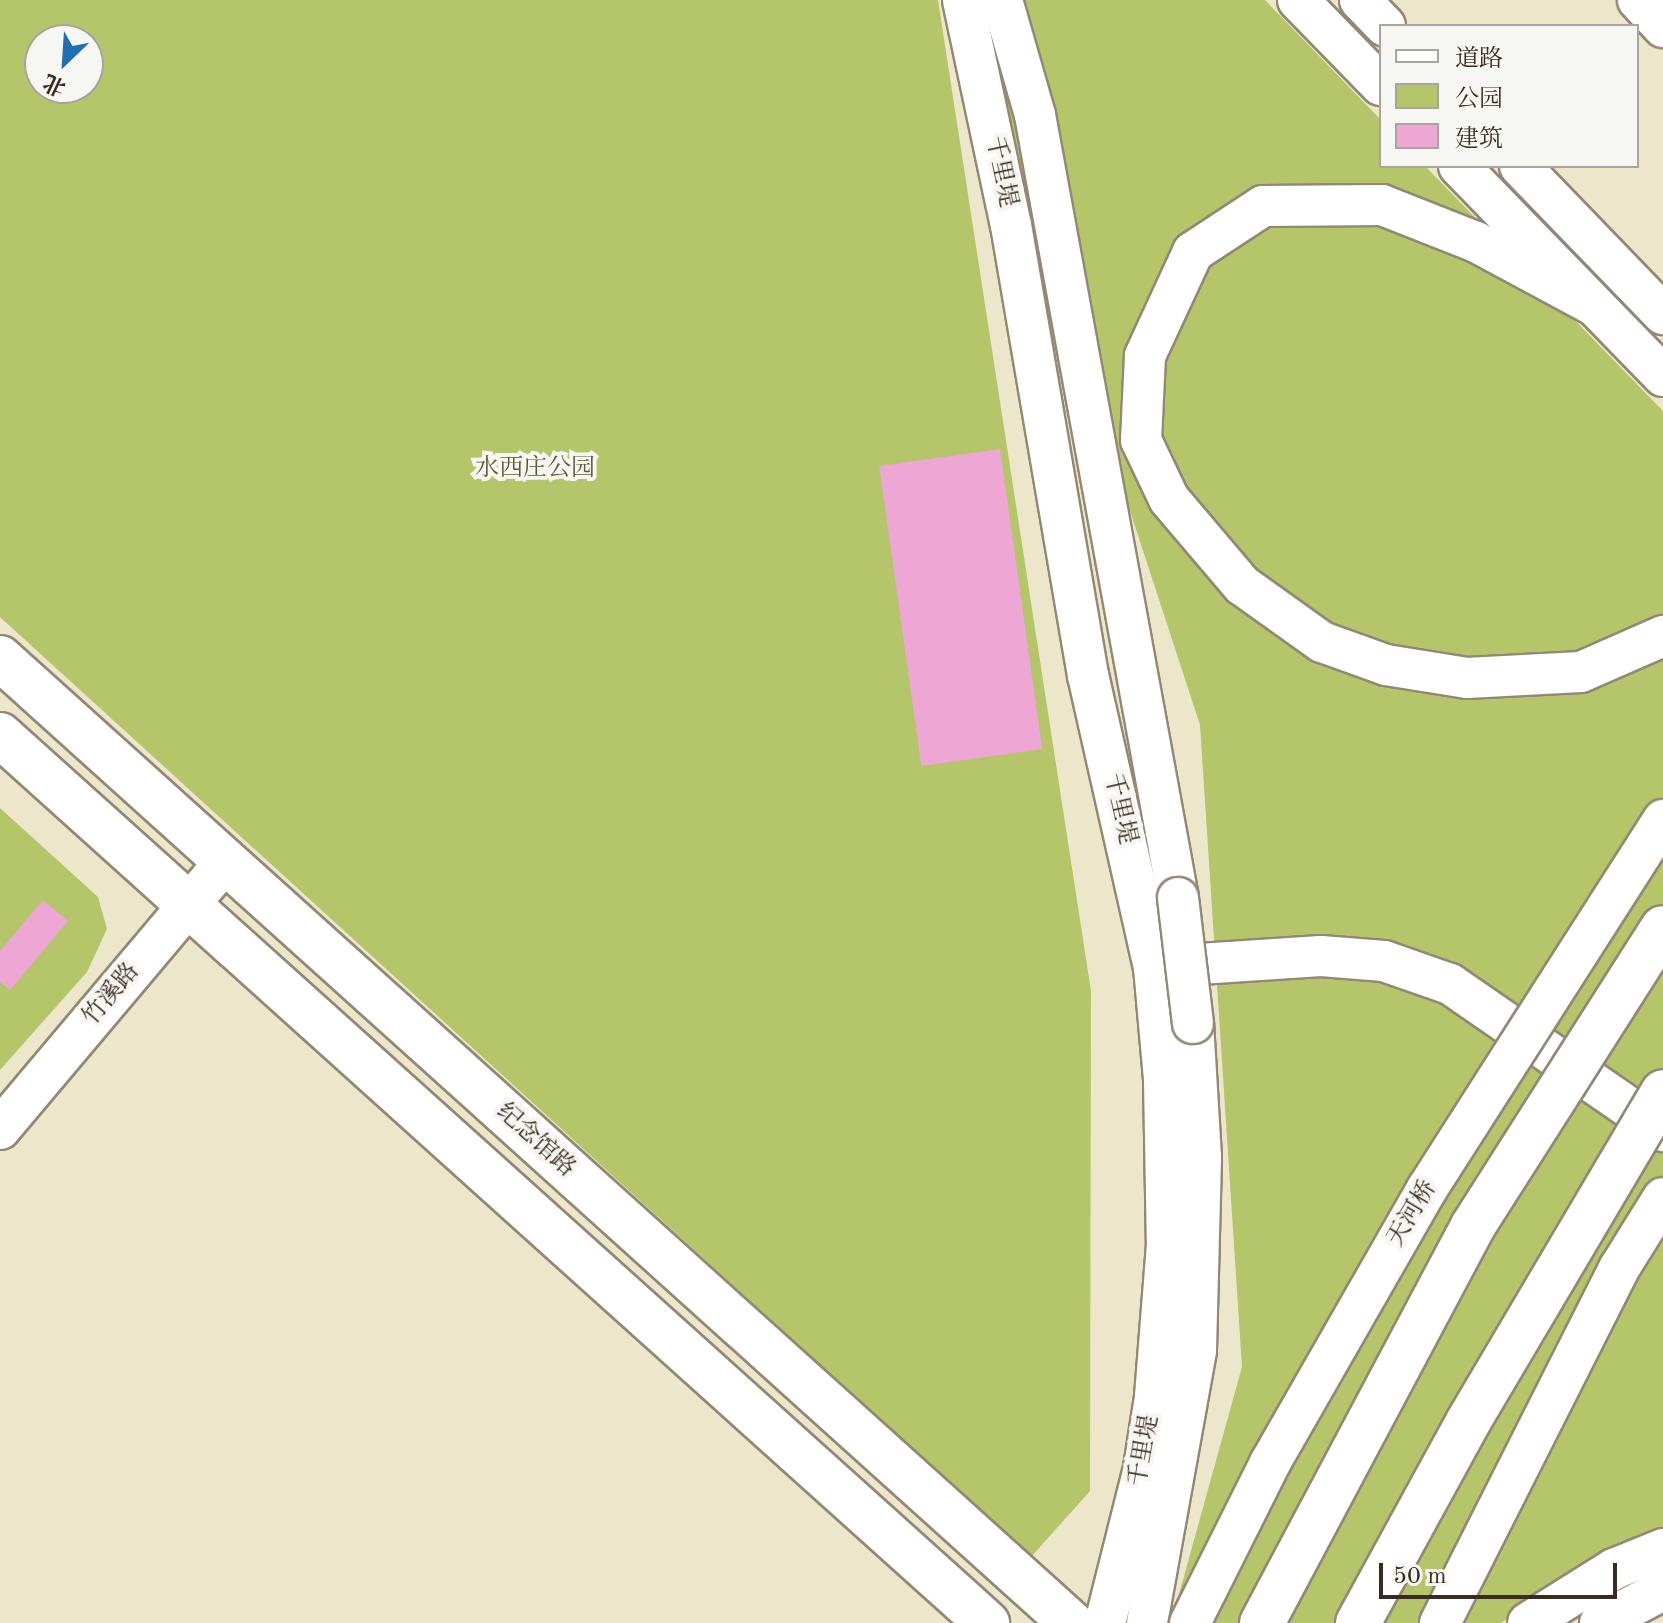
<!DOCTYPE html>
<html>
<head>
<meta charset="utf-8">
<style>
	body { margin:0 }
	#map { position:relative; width:1663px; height:1623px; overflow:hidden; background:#ece6cb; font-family:"Old Standard TT","Noto Serif SC",serif }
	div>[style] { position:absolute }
	.green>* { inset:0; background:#b4c669 }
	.building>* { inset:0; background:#eea6d4; transform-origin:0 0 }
	.roads { filter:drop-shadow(2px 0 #948874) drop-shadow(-2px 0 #948874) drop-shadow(0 2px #948874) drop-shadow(0 -2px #948874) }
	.minor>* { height:40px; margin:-20px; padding:0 20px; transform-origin:20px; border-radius:20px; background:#fff }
	.major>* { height:44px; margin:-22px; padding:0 22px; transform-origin:22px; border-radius:22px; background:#fff }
	.bridges { filter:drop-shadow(2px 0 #948874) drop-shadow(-2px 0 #948874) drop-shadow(0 2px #948874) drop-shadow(0 -2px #948874) }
	.minor-bridge>* { height:40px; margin:-20px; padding:0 20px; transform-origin:20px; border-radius:20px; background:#fff }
	.highway-bridge>* { height:44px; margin:-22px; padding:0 22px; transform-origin:22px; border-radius:22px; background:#fff }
	span { translate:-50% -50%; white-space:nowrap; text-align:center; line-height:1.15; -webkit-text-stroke:8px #f6f6f2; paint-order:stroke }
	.street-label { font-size:24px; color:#3b2a1e }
	.park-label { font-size:24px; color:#5f5934 }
	.legend { position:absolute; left:1379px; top:24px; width:260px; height:144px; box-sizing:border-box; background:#f6f6f2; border:2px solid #aba49d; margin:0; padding:10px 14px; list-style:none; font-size:24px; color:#3b2a1e }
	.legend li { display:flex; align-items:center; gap:16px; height:40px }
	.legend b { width:40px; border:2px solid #aba49d }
	.north { position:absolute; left:24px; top:24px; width:80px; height:80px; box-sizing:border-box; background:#f6f6f2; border:2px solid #aba49d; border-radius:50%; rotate:205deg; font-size:22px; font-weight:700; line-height:32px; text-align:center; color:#3b2a1e }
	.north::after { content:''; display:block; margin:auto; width:28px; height:36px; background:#1f6fb2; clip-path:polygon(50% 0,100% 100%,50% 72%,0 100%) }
	.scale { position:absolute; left:1379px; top:1563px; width:238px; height:36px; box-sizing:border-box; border:4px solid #3b2a1e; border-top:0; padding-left:10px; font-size:24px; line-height:28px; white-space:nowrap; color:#3b2a1e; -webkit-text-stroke:6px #f6f6f2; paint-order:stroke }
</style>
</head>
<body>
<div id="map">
	<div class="green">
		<div style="clip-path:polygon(evenodd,0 0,938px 0,1091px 991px,1090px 1491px,1031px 1557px,0 617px,0 0,40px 40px,88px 40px,88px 88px,40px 88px,40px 40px)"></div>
		<div style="clip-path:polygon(963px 0,1265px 0,1381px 120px,1381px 166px,1425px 166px,1663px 411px,1663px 1529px,1574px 1570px,1501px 1623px,1171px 1623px,1242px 1367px,1200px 725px)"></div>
		<div style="clip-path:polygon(0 808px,98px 897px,107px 929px,87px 972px,0 1070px)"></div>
	</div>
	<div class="building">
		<div style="left:1000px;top:449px;width:303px;height:122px;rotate:82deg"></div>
		<div style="clip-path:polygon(43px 900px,68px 921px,10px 990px,0 982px,0 951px)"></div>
	</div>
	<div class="roads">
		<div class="minor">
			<div style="left:963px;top:0;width:230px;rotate:78deg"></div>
			<div style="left:1011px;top:225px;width:457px;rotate:80.3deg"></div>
			<div style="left:1088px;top:675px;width:299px;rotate:77.3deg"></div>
			<div style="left:1154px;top:967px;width:113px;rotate:84.9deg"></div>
			<div style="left:1164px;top:1080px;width:164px;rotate:89deg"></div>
			<div style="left:1167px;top:1244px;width:153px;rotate:94.5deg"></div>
			<div style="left:1155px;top:1397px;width:72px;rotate:98.8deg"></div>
			<div style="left:1144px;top:1468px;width:160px;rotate:104.1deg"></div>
			<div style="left:1002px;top:0;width:120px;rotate:74deg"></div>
			<div style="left:1035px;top:115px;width:796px;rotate:79.65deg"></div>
			<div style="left:1298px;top:0;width:119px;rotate:45.7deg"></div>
			<div style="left:1360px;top:0;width:36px;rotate:46deg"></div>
			<div style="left:1638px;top:0;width:37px;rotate:47deg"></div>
			<div style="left:1459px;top:166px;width:293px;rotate:45.8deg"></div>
			<div style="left:1520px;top:166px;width:206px;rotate:46deg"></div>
			<div style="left:1595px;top:306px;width:135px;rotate:-151.7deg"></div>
			<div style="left:1476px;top:242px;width:101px;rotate:-158.5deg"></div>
			<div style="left:1382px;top:205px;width:119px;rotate:179.5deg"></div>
			<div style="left:1263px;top:206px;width:84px;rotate:146.7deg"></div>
			<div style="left:1193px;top:252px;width:115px;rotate:114.8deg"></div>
			<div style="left:1145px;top:356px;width:84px;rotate:92.7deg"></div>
			<div style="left:1141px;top:440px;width:65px;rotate:64.6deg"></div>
			<div style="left:1169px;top:499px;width:113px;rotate:49.7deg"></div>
			<div style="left:1242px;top:585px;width:98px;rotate:35.5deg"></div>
			<div style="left:1322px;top:642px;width:68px;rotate:19.8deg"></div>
			<div style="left:1386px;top:665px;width:82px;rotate:9.1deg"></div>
			<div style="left:1467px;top:678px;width:114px;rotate:-3deg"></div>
			<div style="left:1581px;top:672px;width:90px;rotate:-23.7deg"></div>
			<div style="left:1154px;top:967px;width:167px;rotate:-3.8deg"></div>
			<div style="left:1321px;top:956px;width:63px;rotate:4.5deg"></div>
			<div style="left:1384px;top:961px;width:70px;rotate:19.2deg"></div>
			<div style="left:1450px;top:984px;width:259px;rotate:34.6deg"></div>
			<div style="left:0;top:1129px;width:349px;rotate:-49.9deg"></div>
			<div style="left:1147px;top:1623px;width:277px;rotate:-79.8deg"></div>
			<div style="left:1196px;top:1350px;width:193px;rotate:-88.5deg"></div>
			<div style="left:1201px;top:1157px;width:134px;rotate:-93.4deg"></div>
			<div style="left:1440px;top:1623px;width:399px;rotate:-63.2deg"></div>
			<div style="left:1620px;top:1267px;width:81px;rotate:-58.1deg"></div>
			<div style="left:1528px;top:1623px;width:102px;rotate:-32.1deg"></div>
			<div style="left:1614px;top:1569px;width:53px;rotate:-22.2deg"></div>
			<div style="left:1600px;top:1623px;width:71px;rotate:-27.6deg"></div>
		</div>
		<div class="major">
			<div style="left:0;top:658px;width:1442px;rotate:42.02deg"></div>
			<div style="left:0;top:735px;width:1328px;rotate:41.98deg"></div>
		</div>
	</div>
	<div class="bridges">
		<div class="minor-bridge">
			<div style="left:1178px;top:898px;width:126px;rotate:83.2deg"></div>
			<div style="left:1190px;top:1623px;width:179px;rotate:-63.4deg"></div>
			<div style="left:1270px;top:1463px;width:316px;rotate:-60.2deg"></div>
			<div style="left:1427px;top:1189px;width:438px;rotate:-57.4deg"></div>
		</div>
		<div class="highway-bridge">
			<div style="left:1262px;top:1623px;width:450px;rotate:-62deg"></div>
			<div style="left:1473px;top:1226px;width:353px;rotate:-57.5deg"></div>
			<div style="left:1358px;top:1623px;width:229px;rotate:-61.3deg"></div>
			<div style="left:1468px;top:1422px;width:383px;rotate:-59.4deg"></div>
		</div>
	</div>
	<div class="street-label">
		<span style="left:1000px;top:172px;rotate:78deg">千里堤</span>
		<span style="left:1119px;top:809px;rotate:77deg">千里堤</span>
		<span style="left:112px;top:995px;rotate:-50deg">竹溪路</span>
		<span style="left:535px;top:1141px;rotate:42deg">纪念馆路</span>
		<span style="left:1413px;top:1214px;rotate:-59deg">天河桥</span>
		<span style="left:1145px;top:1451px;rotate:-80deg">千里堤</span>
	</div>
	<div class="park-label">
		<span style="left:535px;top:470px">水西庄公园</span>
	</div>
	<ul class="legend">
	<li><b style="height:10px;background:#fff"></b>道路</li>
	<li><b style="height:22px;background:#b4c669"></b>公园</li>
	<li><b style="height:22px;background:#eea6d4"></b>建筑</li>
	</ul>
	<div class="north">北</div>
	<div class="scale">50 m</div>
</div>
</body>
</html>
